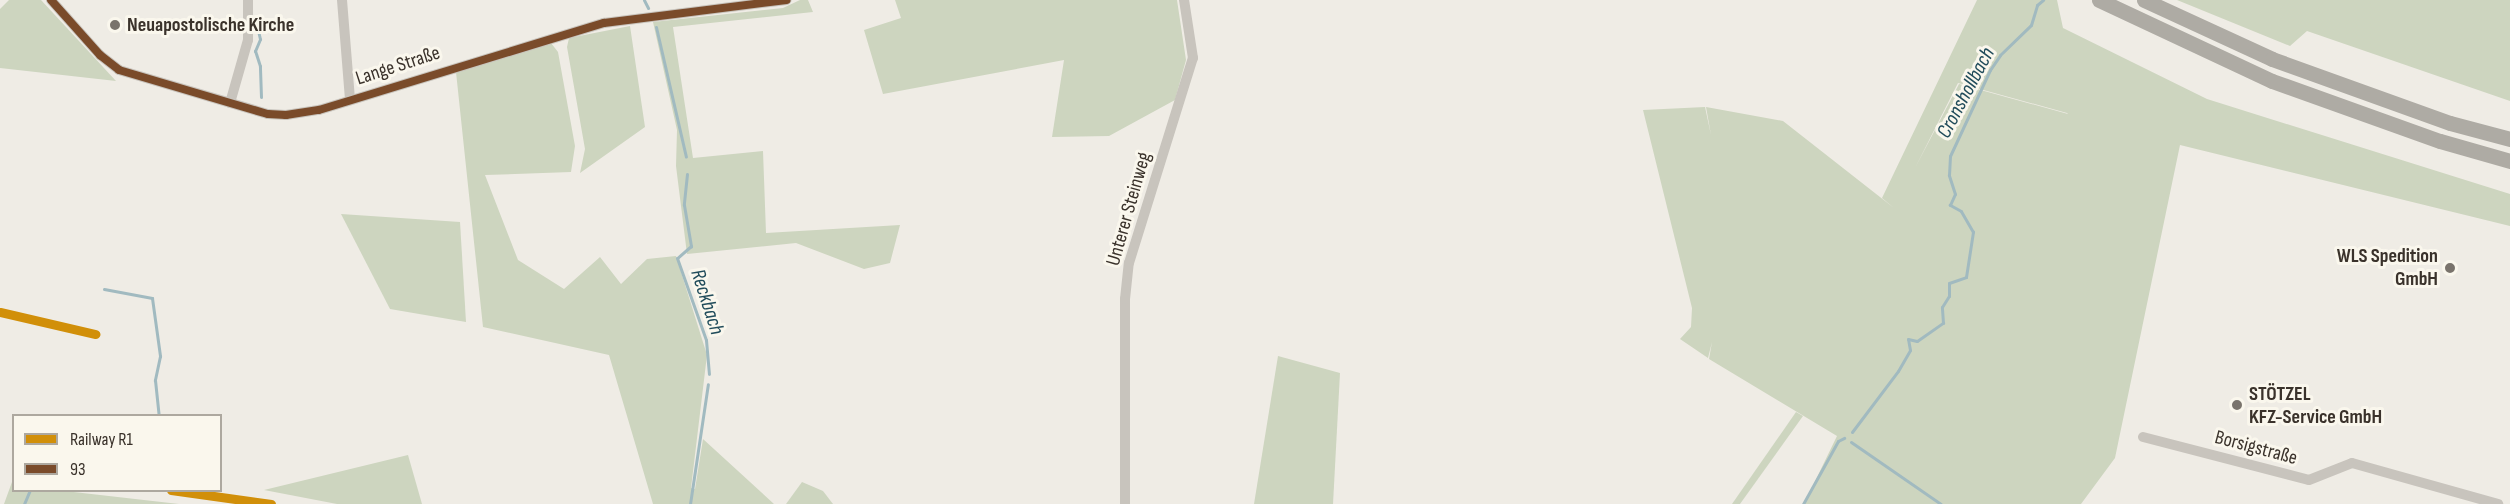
<!DOCTYPE html>
<html>
<head>
<meta charset="utf-8">
<style>
	body { margin:0 }
	#map { position:relative; width:2510px; height:504px; overflow:hidden; background:#efece5; font-family:"Sofia Sans Condensed",sans-serif }
	div>[style] { position:absolute }
	.green>* { inset:0; background:#cdd5bf }
	.stream>* { height:3px; margin:-1.5px; padding:0 1.5px; transform-origin:1.5px; border-radius:1.5px; background:#a1bac0 }
	.minor>* { height:10px; margin:-5px; padding:0 5px; transform-origin:5px; border-radius:5px; background:#c8c4bd }
	.highway>* { height:15px; margin:-7.5px; padding:0 7.5px; transform-origin:7.5px; border-radius:7.5px; background:#aeaba4 }
	.rail>* { height:3px; margin-top:-1.5px; transform-origin:0; background:repeating-linear-gradient(90deg,#b0aca7 0 1.5px,transparent 0 6px) }
	.bus-1>* { height:8px; margin:-4px; padding:0 4px; transform-origin:4px; border-radius:4px; background:#7a4b2a }
	.rail-1>* { height:9px; margin:-4.5px; padding:0 4.5px; transform-origin:4.5px; border-radius:4.5px; background:#d18f09 }
	.dots>* { width:16px; height:16px; translate:-50% -50%; box-sizing:border-box; border:3px solid #faf7ed; border-radius:50% }
	span { translate:-50% -50%; white-space:nowrap; text-align:center; line-height:1.15; -webkit-text-stroke:6px #faf7ed; paint-order:stroke }
	.poi-label { font-size:20px; color:#3a322b; font-weight:700 }
	.left { translate:0 -50%; text-align:left }
	.right { translate:-100% -50%; text-align:right }
	.street-label { font-size:20px; color:#3a322b }
	.water-label { font-size:21px; color:#214c5b; font-style:italic }
	.legend { position:absolute; left:12px; top:414px; width:210px; height:78px; box-sizing:border-box; background:#faf7ed; border:2px solid #ada89f; margin:0; padding:8px 10px; list-style:none; font-size:18px; color:#3a322b }
	.legend li { display:flex; align-items:center; gap:12px; height:30px }
	.legend b { width:30px; border:2px solid #ada89f }
</style>
</head>
<body>
<div id="map">
	<div class="green">
		<div style="clip-path:polygon(9px 0,41px 0,116px 81px,0 68px,0 9px)"></div>
		<div style="clip-path:polygon(800px 0,808px 0,813px 12px,673px 27px,693px 158px,763px 151px,766px 233px,900px 225px,890px 263px,864px 269px,796px 243px,687px 254px,676px 166px,677px 130px,653px 22px,783px 8px)"></div>
		<div style="clip-path:polygon(895px 0,1177px 0,1186px 60px,1175px 100px,1109px 136px,1052px 137px,1064px 60px,883px 94px,864px 30px,901px 18px)"></div>
		<div style="clip-path:polygon(evenodd,1977px 0,2057px 0,2063px 28px,2207px 99px,2510px 194px,2510px 226px,2180px 145px,2115px 458px,2081px 504px,1804px 504px,1837px 436px,1709px 359px,1712px 342px,1708px 358px,1680px 339px,1691px 327px,1692px 308px,1643px 110px,1705px 107px,1711px 135px,1706px 107px,1783px 121px,1894px 208px,1882px 198px,1977px 0,1958px 83px,2067px 113px,2068px 114px,1959px 84px,1915px 168px,1958px 83px)"></div>
		<div style="clip-path:polygon(2177px 0,2510px 0,2510px 101px,2307px 31px,2290px 46px)"></div>
		<div style="clip-path:polygon(630px 26px,645px 127px,580px 173px,585px 149px,567px 47px,569px 38px)"></div>
		<div style="clip-path:polygon(551px 43px,558px 52px,575px 146px,571px 172px,485px 175px,518px 260px,564px 289px,600px 257px,621px 284px,647px 259px,676px 256px,707px 355px,691px 488px,695px 489px,703px 439px,774px 504px,653px 504px,609px 355px,483px 327px,456px 72px)"></div>
		<div style="clip-path:polygon(341px 214px,460px 222px,466px 322px,390px 309px)"></div>
		<div style="clip-path:polygon(1278px 356px,1340px 373px,1333px 504px,1254px 504px)"></div>
		<div style="clip-path:polygon(1796px 412px,1803px 416px,1740px 504px,1732px 504px)"></div>
		<div style="clip-path:polygon(408px 455px,422px 504px,337px 504px,264px 490px)"></div>
		<div style="clip-path:polygon(12px 482px,14px 490px,65px 491px,179px 504px,4px 504px)"></div>
		<div style="clip-path:polygon(802px 482px,823px 491px,833px 504px,786px 504px)"></div>
	</div>
	<div class="stream">
		<div style="left:644px;top:0;width:9px;rotate:63deg"></div>
		<div style="left:656px;top:27px;width:133px;rotate:77deg"></div>
		<div style="left:261px;top:97px;width:31px;rotate:-92deg"></div>
		<div style="left:260px;top:66px;width:16px;rotate:-108deg"></div>
		<div style="left:255px;top:51px;width:13px;rotate:-67deg"></div>
		<div style="left:260px;top:39px;width:9px;rotate:-103deg"></div>
		<div style="left:258px;top:30px;width:15px;rotate:-32deg"></div>
		<div style="left:687px;top:174px;width:31px;rotate:96deg"></div>
		<div style="left:684px;top:205px;width:42px;rotate:80.3deg"></div>
		<div style="left:691px;top:246px;width:18px;rotate:139deg"></div>
		<div style="left:677px;top:258px;width:87px;rotate:70.5deg"></div>
		<div style="left:706px;top:340px;width:34px;rotate:85deg"></div>
		<div style="left:104px;top:289px;width:49px;rotate:10.6deg"></div>
		<div style="left:152px;top:298px;width:59px;rotate:82.1deg"></div>
		<div style="left:160px;top:356px;width:25px;rotate:102deg"></div>
		<div style="left:155px;top:380px;width:36px;rotate:84deg"></div>
		<div style="left:1852px;top:432px;width:76px;rotate:-53deg"></div>
		<div style="left:1898px;top:371px;width:24px;rotate:-60deg"></div>
		<div style="left:1910px;top:350px;width:11px;rotate:-100deg"></div>
		<div style="left:1908px;top:339px;width:9px;rotate:13deg"></div>
		<div style="left:1917px;top:341px;width:32px;rotate:-35deg"></div>
		<div style="left:1943px;top:323px;width:16px;rotate:-94deg"></div>
		<div style="left:1942px;top:307px;width:13px;rotate:-58deg"></div>
		<div style="left:1949px;top:296px;width:13px;rotate:-90deg"></div>
		<div style="left:1949px;top:283px;width:18px;rotate:-19deg"></div>
		<div style="left:1966px;top:277px;width:46px;rotate:-81.2deg"></div>
		<div style="left:1973px;top:232px;width:24px;rotate:-120deg"></div>
		<div style="left:1961px;top:211px;width:13px;rotate:-151deg"></div>
		<div style="left:1950px;top:205px;width:12px;rotate:-66deg"></div>
		<div style="left:1955px;top:194px;width:20px;rotate:-108deg"></div>
		<div style="left:1949px;top:175px;width:19px;rotate:-87deg"></div>
		<div style="left:1950px;top:156px;width:95px;rotate:-65.1deg"></div>
		<div style="left:1990px;top:70px;width:18px;rotate:-56deg"></div>
		<div style="left:2000px;top:55px;width:43px;rotate:-44.1deg"></div>
		<div style="left:2031px;top:25px;width:21px;rotate:-73deg"></div>
		<div style="left:2037px;top:5px;width:8px;rotate:-40deg"></div>
		<div style="left:1851px;top:442px;width:109px;rotate:34.6deg"></div>
		<div style="left:24px;top:504px;width:15px;rotate:-67deg"></div>
		<div style="left:690px;top:504px;width:121px;rotate:-81.5deg"></div>
		<div style="left:1803px;top:504px;width:72px;rotate:-60.9deg"></div>
		<div style="left:1838px;top:441px;width:7px;rotate:-27deg"></div>
	</div>
	<div class="minor">
		<div style="left:51px;top:0;width:74px;rotate:48.3deg"></div>
		<div style="left:100px;top:55px;width:24px;rotate:38deg"></div>
		<div style="left:119px;top:70px;width:155px;rotate:16.5deg"></div>
		<div style="left:268px;top:114px;width:18px;rotate:3deg"></div>
		<div style="left:286px;top:115px;width:33px;rotate:-9deg"></div>
		<div style="left:319px;top:110px;width:298px;rotate:-17deg"></div>
		<div style="left:604px;top:23px;width:184px;rotate:-7.2deg"></div>
		<div style="left:342px;top:0;width:100px;rotate:85.4deg"></div>
		<div style="left:230px;top:103px;width:66px;rotate:-74.1deg"></div>
		<div style="left:248px;top:40px;width:40px;rotate:-90deg"></div>
		<div style="left:2143px;top:437px;width:171px;rotate:14.5deg"></div>
		<div style="left:2309px;top:480px;width:46px;rotate:-21.6deg"></div>
		<div style="left:2352px;top:463px;width:152px;rotate:15.7deg"></div>
		<div style="left:1125px;top:504px;width:205px;rotate:-90deg"></div>
		<div style="left:1125px;top:299px;width:36px;rotate:-84deg"></div>
		<div style="left:1129px;top:263px;width:215px;rotate:-72.7deg"></div>
		<div style="left:1193px;top:58px;width:59px;rotate:-98.8deg"></div>
	</div>
	<div class="highway">
		<div style="left:2099px;top:0;width:191px;rotate:25.1deg"></div>
		<div style="left:2272px;top:81px;width:178px;rotate:19.7deg"></div>
		<div style="left:2440px;top:141px;width:73px;rotate:15.9deg"></div>
		<div style="left:2144px;top:0;width:141px;rotate:24.7deg"></div>
		<div style="left:2272px;top:59px;width:189px;rotate:19.8deg"></div>
		<div style="left:2450px;top:123px;width:62px;rotate:14.9deg"></div>
	</div>
	<div class="rail">
		<div style="left:0;top:312px;width:98px;rotate:13deg"></div>
	</div>
	<div class="bus-1">
		<div style="left:51px;top:0;width:74px;rotate:48.3deg"></div>
		<div style="left:100px;top:55px;width:24px;rotate:38deg"></div>
		<div style="left:119px;top:70px;width:155px;rotate:16.5deg"></div>
		<div style="left:268px;top:114px;width:18px;rotate:3deg"></div>
		<div style="left:286px;top:115px;width:33px;rotate:-9deg"></div>
		<div style="left:319px;top:110px;width:298px;rotate:-17deg"></div>
		<div style="left:604px;top:23px;width:184px;rotate:-7.2deg"></div>
	</div>
	<div class="rail-1">
		<div style="left:0;top:312px;width:98px;rotate:13deg"></div>
		<div style="left:171px;top:490px;width:101px;rotate:8deg"></div>
	</div>
	<div class="dots">
		<div style="left:115px;top:25px;background:#79736c"></div>
		<div style="left:2450px;top:268px;background:#79736c"></div>
		<div style="left:2237px;top:405px;background:#79736c"></div>
	</div>
	<div class="poi-label">
		<span class="left" style="left:127px;top:25px">Neuapostolische Kirche</span>
		<span class="right" style="left:2438px;top:268px">WLS Spedition<br>GmbH</span>
		<span class="left" style="left:2249px;top:406px">STÖTZEL<br>KFZ-Service GmbH</span>
	</div>
	<div class="street-label">
		<span style="left:398px;top:66px;rotate:-18deg">Lange Straße</span>
		<span style="left:1129px;top:209px;rotate:-74deg">Unterer Steinweg</span>
		<span style="left:2256px;top:448px;rotate:15deg">Borsigstraße</span>
	</div>
	<div class="water-label">
		<span style="left:1966px;top:93px;rotate:-62deg">Cronshollbach</span>
		<span style="left:707px;top:302px;rotate:72deg">Reckbach</span>
	</div>
	<ul class="legend">
	<li><b style="height:8px;background:#d18f09"></b>Railway R1</li>
	<li><b style="height:8px;background:#7a4b2a"></b>93</li>
	</ul>
</div>
</body>
</html>
